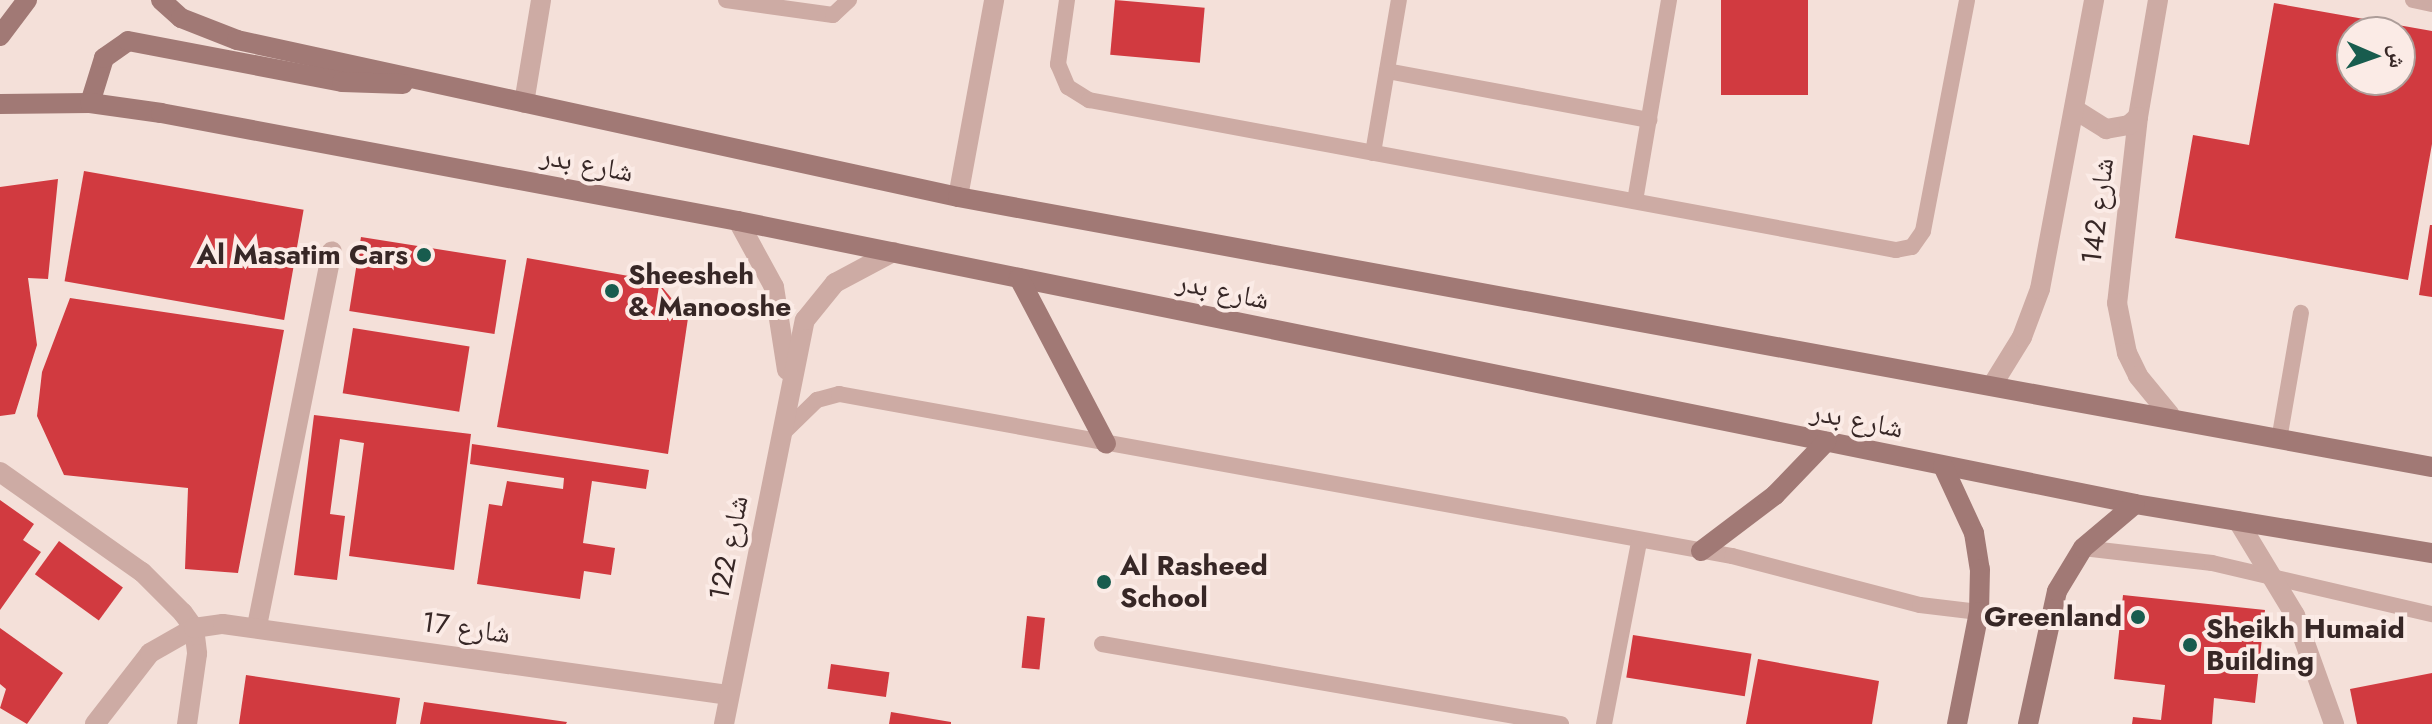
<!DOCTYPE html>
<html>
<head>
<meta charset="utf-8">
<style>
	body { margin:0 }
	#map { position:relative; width:2432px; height:724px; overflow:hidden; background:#f4e0d9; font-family:Jost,"Noto Naskh Arabic",sans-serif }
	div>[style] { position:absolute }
	.building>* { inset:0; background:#d13a40; transform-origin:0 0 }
	.lane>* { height:16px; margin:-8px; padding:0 8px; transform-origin:8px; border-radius:8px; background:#cdaba4 }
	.street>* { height:20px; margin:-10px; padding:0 10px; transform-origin:10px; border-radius:10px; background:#cdaba4 }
	.secondary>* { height:20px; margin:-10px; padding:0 10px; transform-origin:10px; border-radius:10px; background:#a17975 }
	.dots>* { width:22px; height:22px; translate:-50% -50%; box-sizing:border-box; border:4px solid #fbebe6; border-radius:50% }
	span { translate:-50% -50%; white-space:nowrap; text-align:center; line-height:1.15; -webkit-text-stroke:8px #fbebe6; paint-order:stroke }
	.street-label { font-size:28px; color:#372726 }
	.poi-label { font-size:28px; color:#372726; font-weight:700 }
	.right { translate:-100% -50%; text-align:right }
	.left { translate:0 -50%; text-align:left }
	.north { position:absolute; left:2336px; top:16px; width:80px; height:80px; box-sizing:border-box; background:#fbebe6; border:2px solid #ad9d99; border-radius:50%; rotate:92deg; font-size:22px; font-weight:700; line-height:32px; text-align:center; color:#372726 }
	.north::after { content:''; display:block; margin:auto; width:28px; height:36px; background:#185c4e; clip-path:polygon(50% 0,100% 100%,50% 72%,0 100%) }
</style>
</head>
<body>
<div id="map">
	<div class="building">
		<div style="left:1115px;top:0;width:90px;height:55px;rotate:5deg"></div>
		<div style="left:1721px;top:0;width:87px;height:95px"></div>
		<div style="clip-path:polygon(evenodd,2274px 3px,2432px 31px,2432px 144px,2408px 280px,2175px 238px,2193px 135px,2249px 145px,2274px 3px,2352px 32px,2400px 32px,2400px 80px,2352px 80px,2352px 32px)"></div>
		<div style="left:84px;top:171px;width:223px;height:112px;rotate:10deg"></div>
		<div style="clip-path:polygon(58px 179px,48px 279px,28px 278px,37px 345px,15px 414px,0 416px,0 187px)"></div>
		<div style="clip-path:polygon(2430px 225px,2432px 225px,2432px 297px,2419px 295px)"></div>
		<div style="left:361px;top:237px;width:147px;height:75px;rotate:9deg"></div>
		<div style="clip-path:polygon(527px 258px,657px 281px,688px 318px,668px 454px,497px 427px)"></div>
		<div style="clip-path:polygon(70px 298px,284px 330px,238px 573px,185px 569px,188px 488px,64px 475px,37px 416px,42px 372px)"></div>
		<div style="left:353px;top:328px;width:118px;height:66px;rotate:9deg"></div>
		<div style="clip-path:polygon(314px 415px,471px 434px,454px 570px,349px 556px,364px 443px,340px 439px,330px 514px,345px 516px,337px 580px,294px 575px)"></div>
		<div style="clip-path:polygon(472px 444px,649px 470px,646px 489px,592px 481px,583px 543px,615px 548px,611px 575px,584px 571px,580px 599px,477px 584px,489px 504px,502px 506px,507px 481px,563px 489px,564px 478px,470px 464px)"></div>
		<div style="clip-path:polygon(0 500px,34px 524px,23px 540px,41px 552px,0 610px)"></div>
		<div style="left:59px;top:541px;width:79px;height:41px;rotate:36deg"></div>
		<div style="clip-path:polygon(2123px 595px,2265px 610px,2255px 703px,2214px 698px,2212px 724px,2132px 724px,2133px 717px,2161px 720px,2165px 685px,2114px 679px)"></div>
		<div style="left:1027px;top:616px;width:18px;height:52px;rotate:6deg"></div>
		<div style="clip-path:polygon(0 628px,63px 673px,27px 724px,0 708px,6px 689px,0 684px)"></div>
		<div style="left:1633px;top:635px;width:120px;height:43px;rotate:9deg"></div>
		<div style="clip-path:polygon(1758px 659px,1879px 681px,1872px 724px,1746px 724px)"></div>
		<div style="left:831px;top:664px;width:59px;height:25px;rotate:8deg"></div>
		<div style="clip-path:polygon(2432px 673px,2432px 724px,2357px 724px,2350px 689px)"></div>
		<div style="clip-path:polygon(246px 675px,400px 698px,396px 724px,239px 724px)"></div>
		<div style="clip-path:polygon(424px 702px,567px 722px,566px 724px,420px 724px)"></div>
		<div style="clip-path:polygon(891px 712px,951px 722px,951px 724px,889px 724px)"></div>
	</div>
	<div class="lane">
		<div style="left:726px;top:0;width:108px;rotate:8deg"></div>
		<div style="left:833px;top:15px;width:22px;rotate:-43deg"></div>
		<div style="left:1067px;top:0;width:65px;rotate:98deg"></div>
		<div style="left:1058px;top:64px;width:25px;rotate:67deg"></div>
		<div style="left:1068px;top:87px;width:25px;rotate:32deg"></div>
		<div style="left:1089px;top:100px;width:821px;rotate:10.53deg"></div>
		<div style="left:1896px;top:250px;width:16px;rotate:-11deg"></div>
		<div style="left:1912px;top:247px;width:19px;rotate:-55deg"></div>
		<div style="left:1923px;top:231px;width:235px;rotate:-79.2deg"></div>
		<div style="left:2413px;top:0;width:19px;rotate:12deg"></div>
		<div style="left:1387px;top:71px;width:267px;rotate:10.6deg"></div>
		<div style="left:1373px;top:153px;width:155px;rotate:-80.4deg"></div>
		<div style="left:1635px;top:201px;width:204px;rotate:-80.4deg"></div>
		<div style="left:782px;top:434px;width:49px;rotate:-44.2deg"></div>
		<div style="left:817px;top:400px;width:23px;rotate:-15deg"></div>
		<div style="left:839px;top:394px;width:908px;rotate:10.28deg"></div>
		<div style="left:1732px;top:556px;width:194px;rotate:14.6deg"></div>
		<div style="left:1920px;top:605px;width:59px;rotate:6.8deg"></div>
		<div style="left:2279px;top:440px;width:129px;rotate:-80.2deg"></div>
		<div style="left:2083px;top:548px;width:130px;rotate:6.6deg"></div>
		<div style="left:2212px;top:563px;width:226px;rotate:13.1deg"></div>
		<div style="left:1102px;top:644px;width:466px;rotate:9.9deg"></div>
		<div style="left:1604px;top:724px;width:184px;rotate:-79.1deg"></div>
	</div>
	<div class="street">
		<div style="left:2158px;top:0;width:119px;rotate:99.7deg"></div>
		<div style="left:2138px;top:117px;width:187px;rotate:96.4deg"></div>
		<div style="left:2117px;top:303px;width:51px;rotate:78.7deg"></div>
		<div style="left:2127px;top:353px;width:25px;rotate:64deg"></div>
		<div style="left:2138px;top:376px;width:50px;rotate:50.6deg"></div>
		<div style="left:524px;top:103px;width:104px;rotate:-80.6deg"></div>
		<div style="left:2074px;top:109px;width:38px;rotate:32deg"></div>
		<div style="left:2106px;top:129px;width:23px;rotate:-10deg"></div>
		<div style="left:2129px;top:125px;width:12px;rotate:-42deg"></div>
		<div style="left:958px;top:197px;width:200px;rotate:-79.6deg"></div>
		<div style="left:738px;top:221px;width:75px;rotate:61.4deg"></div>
		<div style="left:774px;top:287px;width:84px;rotate:81.1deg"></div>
		<div style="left:1993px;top:384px;width:55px;rotate:-58.3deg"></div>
		<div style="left:2022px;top:337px;width:51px;rotate:-69.4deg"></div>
		<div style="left:2040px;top:289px;width:294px;rotate:-79.4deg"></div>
		<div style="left:0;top:472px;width:174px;rotate:35.2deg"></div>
		<div style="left:142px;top:572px;width:58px;rotate:45deg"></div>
		<div style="left:183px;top:613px;width:19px;rotate:54deg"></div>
		<div style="left:194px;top:628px;width:26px;rotate:83deg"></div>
		<div style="left:197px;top:654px;width:71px;rotate:98.1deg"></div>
		<div style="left:2238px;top:521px;width:110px;rotate:58.8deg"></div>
		<div style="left:2295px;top:615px;width:116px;rotate:70.3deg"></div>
		<div style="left:257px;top:626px;width:382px;rotate:-78.7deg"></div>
		<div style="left:95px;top:724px;width:90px;rotate:-52.2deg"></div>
		<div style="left:150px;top:653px;width:51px;rotate:-29.6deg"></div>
		<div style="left:194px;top:628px;width:29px;rotate:-8deg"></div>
		<div style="left:223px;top:624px;width:511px;rotate:7.99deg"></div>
		<div style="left:724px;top:724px;width:412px;rotate:-78.7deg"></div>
		<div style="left:805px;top:320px;width:48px;rotate:-51deg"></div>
		<div style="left:835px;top:283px;width:66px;rotate:-28.1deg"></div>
	</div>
	<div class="secondary">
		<div style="left:161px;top:0;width:27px;rotate:42deg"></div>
		<div style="left:181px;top:18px;width:60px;rotate:21.4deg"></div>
		<div style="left:237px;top:40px;width:738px;rotate:12.28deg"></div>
		<div style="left:958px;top:197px;width:1499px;rotate:10.38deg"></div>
		<div style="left:0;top:36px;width:45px;rotate:-53.1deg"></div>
		<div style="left:90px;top:103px;width:47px;rotate:-72.7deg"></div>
		<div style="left:104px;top:58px;width:29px;rotate:-35deg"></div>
		<div style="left:128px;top:41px;width:218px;rotate:10.8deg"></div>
		<div style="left:342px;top:82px;width:61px;rotate:1.9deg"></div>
		<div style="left:0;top:104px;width:90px;rotate:-0.6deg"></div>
		<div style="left:90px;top:103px;width:72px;rotate:8deg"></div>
		<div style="left:161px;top:113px;width:587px;rotate:10.6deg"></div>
		<div style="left:738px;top:221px;width:1425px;rotate:11.45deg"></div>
		<div style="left:2135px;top:504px;width:301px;rotate:9.4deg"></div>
		<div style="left:1019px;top:278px;width:187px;rotate:62.3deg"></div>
		<div style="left:1943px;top:466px;width:74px;rotate:65.2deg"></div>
		<div style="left:1974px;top:533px;width:36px;rotate:81deg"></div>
		<div style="left:1980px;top:569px;width:43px;rotate:91.3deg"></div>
		<div style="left:1979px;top:612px;width:114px;rotate:101.1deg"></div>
		<div style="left:1701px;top:551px;width:93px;rotate:-37.1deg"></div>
		<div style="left:1775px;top:495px;width:74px;rotate:-46.1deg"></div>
		<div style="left:2028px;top:724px;width:136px;rotate:-77.7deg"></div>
		<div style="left:2057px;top:591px;width:50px;rotate:-58.8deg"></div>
		<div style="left:2083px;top:548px;width:68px;rotate:-40.2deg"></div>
	</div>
	<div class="dots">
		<div style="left:424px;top:255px;background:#185c4e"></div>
		<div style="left:612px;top:291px;background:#185c4e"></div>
		<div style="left:1104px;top:582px;background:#185c4e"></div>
		<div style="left:2138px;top:617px;background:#185c4e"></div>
		<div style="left:2190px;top:645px;background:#185c4e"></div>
	</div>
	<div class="street-label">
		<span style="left:587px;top:164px;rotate:11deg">شارع بدر</span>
		<span style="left:2098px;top:211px;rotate:-83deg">شارع 142</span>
		<span style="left:1223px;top:291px;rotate:12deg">شارع بدر</span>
		<span style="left:1857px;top:420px;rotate:11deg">شارع بدر</span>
		<span style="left:729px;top:548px;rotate:-79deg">شارع 122</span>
		<span style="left:466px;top:628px;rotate:8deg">شارع 17</span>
	</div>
	<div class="poi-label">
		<span class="right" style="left:408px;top:255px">Al Masatim Cars</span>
		<span class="left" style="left:628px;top:291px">Sheesheh<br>&amp; Manooshe</span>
		<span class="left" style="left:1120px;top:582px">Al Rasheed<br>School</span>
		<span class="right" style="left:2122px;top:617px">Greenland</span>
		<span class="left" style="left:2206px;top:645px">Sheikh Humaid<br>Building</span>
	</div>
	<div class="north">ش</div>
</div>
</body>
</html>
